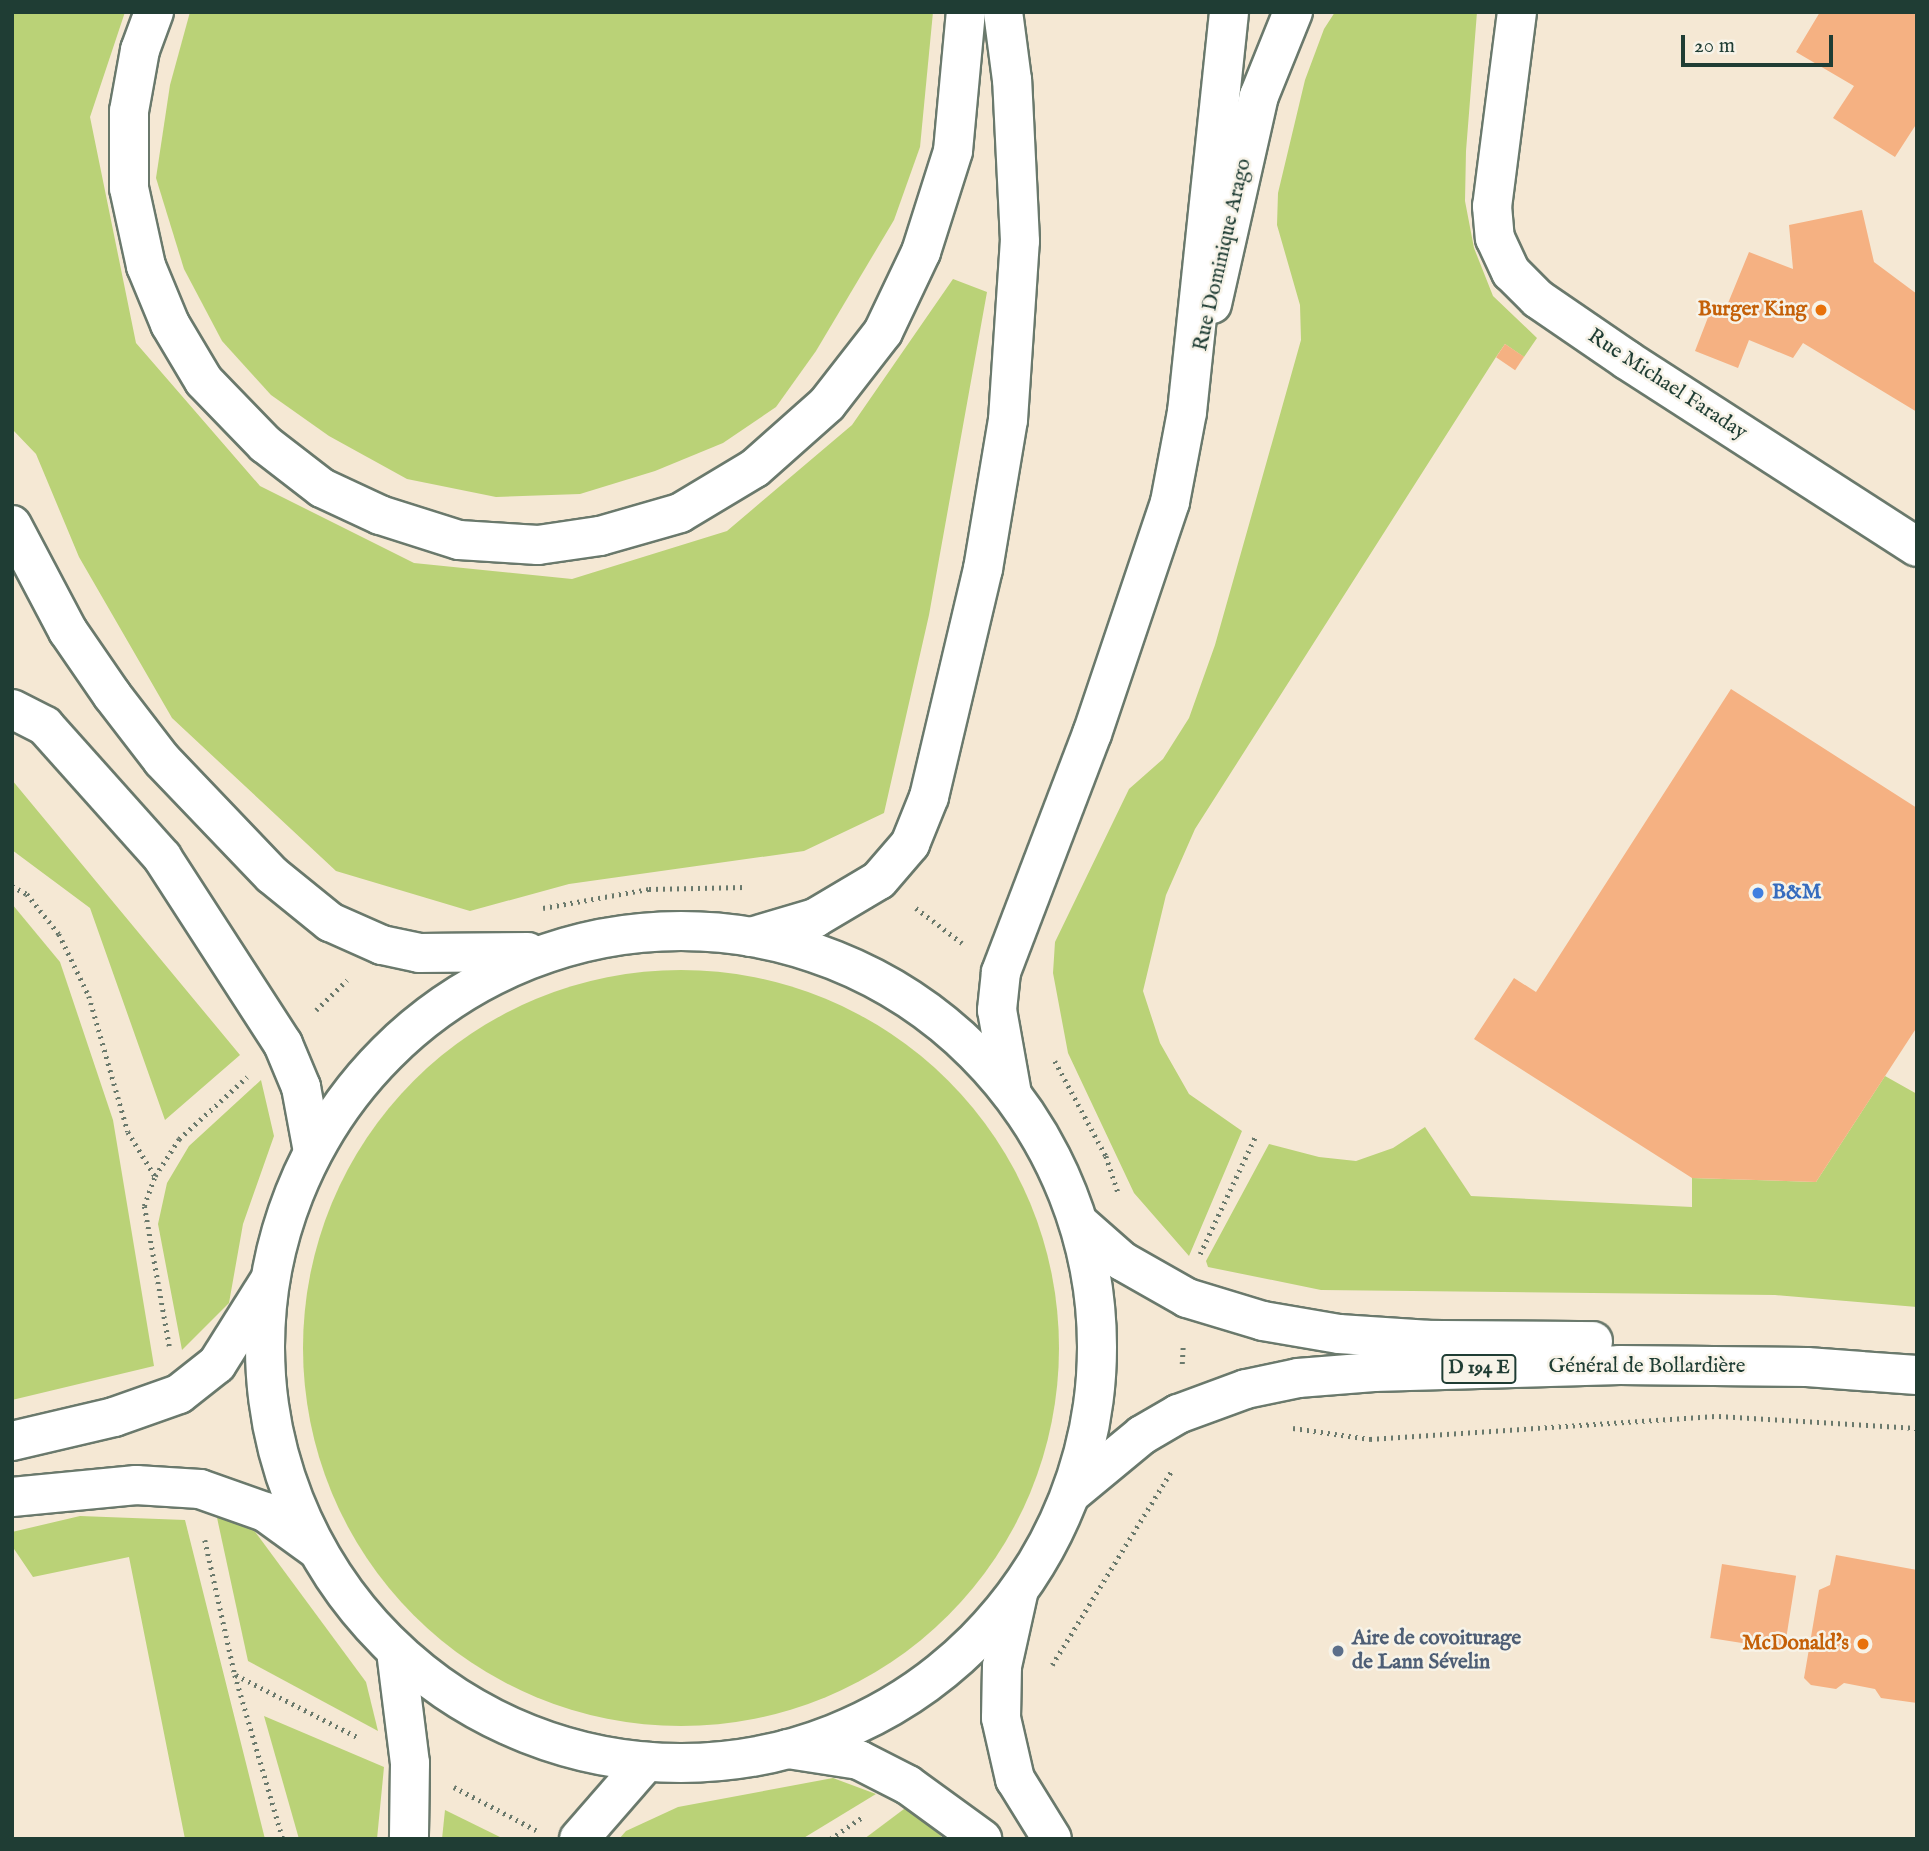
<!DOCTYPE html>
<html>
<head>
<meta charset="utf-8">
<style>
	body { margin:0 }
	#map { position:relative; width:1929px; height:1851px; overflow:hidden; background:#f5e8d4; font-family:"IM FELL English",serif }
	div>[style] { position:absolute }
	.green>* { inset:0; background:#bad277 }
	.round { border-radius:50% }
	.building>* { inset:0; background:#f5b182; transform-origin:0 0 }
	.path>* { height:4.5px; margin-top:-2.25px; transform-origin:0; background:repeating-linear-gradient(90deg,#6a796c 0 2px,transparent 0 7px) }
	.roads { filter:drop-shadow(2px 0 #6a796c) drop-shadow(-2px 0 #6a796c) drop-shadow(0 2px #6a796c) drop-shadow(0 -2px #6a796c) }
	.street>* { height:38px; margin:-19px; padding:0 19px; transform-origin:19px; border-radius:19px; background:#fff }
	.secondary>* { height:38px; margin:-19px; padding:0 19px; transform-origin:19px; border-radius:19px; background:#fff }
	.primary>* { height:38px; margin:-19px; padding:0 19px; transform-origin:19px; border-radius:19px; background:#fff }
	.primary>.ring { margin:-19px; padding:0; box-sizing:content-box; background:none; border:38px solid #fff; border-radius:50% }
	.highway>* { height:38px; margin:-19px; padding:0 19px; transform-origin:19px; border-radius:19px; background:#fff }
	.dots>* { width:19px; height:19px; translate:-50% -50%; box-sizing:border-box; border:4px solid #f7f3e8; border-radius:50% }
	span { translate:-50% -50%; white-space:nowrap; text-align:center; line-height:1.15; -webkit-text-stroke:5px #f7f3e8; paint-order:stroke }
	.shield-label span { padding:2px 5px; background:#f7f3e8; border:2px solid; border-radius:5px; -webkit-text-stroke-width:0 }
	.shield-label { font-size:19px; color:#1f3d34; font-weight:700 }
	.street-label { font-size:21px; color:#1f3d34 }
	.food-label { font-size:21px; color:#c56008; font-weight:700 }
	.right { translate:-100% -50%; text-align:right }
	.shop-label { font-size:21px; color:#366cbe; font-weight:700 }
	.left { translate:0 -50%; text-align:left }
	.service-label { font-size:21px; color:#4e5e75; font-weight:700 }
	.frame { position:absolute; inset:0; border:14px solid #1f3d34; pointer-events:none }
	.scale { position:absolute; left:1681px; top:35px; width:152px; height:32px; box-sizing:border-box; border:4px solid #1f3d34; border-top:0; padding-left:9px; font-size:21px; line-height:24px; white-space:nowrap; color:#1f3d34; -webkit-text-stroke:5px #f7f3e8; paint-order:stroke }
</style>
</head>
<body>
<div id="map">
	<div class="green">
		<div style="clip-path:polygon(12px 12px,125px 12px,90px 117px,136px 343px,260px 486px,414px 563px,572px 579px,727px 531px,852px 425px,953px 279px,987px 292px,929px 615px,884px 813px,804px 851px,569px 884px,470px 911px,336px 871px,172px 718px,79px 557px,36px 454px,12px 429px)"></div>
		<div style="clip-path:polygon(190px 12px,933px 12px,920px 147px,894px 220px,816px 351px,776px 407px,723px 443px,655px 471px,580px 494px,496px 497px,407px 479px,329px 436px,271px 395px,222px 341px,184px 269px,156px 178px,170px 85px)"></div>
		<div style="clip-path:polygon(1335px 12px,1477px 12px,1466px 151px,1465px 201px,1474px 248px,1493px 296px,1537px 338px,1524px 357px,1505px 344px,1496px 357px,1195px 829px,1166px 895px,1143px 991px,1160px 1043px,1189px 1094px,1242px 1131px,1189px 1256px,1134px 1193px,1068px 1053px,1053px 973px,1055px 942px,1129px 789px,1163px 759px,1189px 718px,1215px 645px,1301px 340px,1300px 305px,1277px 225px,1278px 193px,1305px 80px,1324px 29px)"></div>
		<div style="clip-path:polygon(12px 780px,240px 1055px,165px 1120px,90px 908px,12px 850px)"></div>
		<div style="clip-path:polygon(12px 904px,60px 962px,113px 1120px,154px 1366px,12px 1400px)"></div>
		<div class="round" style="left:303px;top:970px;width:756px;height:756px"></div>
		<div style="clip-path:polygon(1885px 1076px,1917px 1094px,1917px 1307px,1775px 1295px,1321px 1290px,1208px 1267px,1206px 1261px,1269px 1144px,1319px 1157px,1356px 1161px,1393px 1148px,1425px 1127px,1471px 1196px,1692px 1207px,1692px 1178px,1816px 1182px)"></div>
		<div style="clip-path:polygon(261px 1080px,274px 1136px,243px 1224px,229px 1303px,182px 1350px,158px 1224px,167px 1183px,189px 1146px)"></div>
		<div style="clip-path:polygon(216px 1513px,253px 1529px,366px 1682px,378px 1731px,248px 1661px)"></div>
		<div style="clip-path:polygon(80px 1516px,185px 1520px,265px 1839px,185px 1839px,129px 1557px,33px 1577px,12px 1546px,12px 1532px)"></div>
		<div style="clip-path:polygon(264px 1716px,384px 1767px,377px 1839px,299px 1839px)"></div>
		<div style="clip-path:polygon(833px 1778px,876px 1794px,802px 1839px,619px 1839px,626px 1831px,678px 1807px)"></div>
		<div style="clip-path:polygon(908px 1806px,944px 1839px,864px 1839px)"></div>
		<div style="clip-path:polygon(445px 1810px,504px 1839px,442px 1839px)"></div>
	</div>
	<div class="building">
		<div style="clip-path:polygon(1820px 12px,1917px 12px,1917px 123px,1895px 157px,1833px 118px,1854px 86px,1796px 52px)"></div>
		<div style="clip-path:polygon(1862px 210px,1874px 262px,1917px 294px,1917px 412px,1803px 343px,1793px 358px,1749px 340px,1738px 368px,1695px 351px,1712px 307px,1724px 313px,1749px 252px,1793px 269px,1789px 225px)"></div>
		<div style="left:1505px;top:344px;width:23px;height:16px;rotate:34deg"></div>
		<div style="clip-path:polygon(1731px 689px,1917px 808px,1917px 1027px,1816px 1182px,1692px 1178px,1474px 1039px,1514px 978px,1536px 992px)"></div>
		<div style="clip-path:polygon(1836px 1555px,1917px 1570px,1917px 1703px,1881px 1698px,1875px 1689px,1844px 1683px,1836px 1689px,1811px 1685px,1804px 1678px,1819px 1590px,1830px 1585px)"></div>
		<div style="left:1722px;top:1564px;width:75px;height:75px;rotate:9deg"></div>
	</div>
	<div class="path">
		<div style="left:12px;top:886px;width:17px;rotate:28deg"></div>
		<div style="left:27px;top:894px;width:51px;rotate:51.3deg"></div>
		<div style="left:59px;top:934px;width:69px;rotate:64.2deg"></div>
		<div style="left:89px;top:996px;width:141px;rotate:74deg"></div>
		<div style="left:128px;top:1132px;width:52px;rotate:58.5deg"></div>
		<div style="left:543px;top:908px;width:108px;rotate:-10.2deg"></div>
		<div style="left:649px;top:889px;width:96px;rotate:-1.2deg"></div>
		<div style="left:916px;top:908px;width:58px;rotate:37.3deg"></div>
		<div style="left:316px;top:1010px;width:43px;rotate:-44.1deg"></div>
		<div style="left:1055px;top:1061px;width:108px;rotate:61.8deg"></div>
		<div style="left:1106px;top:1156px;width:41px;rotate:71.6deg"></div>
		<div style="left:1200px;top:1254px;width:129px;rotate:-64.8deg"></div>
		<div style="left:169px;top:1346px;width:142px;rotate:-100.1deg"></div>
		<div style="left:144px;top:1206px;width:32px;rotate:-70deg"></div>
		<div style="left:155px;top:1176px;width:44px;rotate:-57deg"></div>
		<div style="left:179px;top:1139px;width:92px;rotate:-42.4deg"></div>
		<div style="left:1182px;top:1364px;width:19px;rotate:-87deg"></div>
		<div style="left:1293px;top:1428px;width:78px;rotate:8.1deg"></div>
		<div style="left:1370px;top:1439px;width:350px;rotate:-3.8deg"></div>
		<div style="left:1719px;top:1416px;width:198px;rotate:3.5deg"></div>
		<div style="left:205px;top:1540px;width:138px;rotate:77.5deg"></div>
		<div style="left:235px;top:1675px;width:171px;rotate:73.7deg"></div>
		<div style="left:1052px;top:1665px;width:229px;rotate:-58.4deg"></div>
		<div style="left:236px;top:1675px;width:138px;rotate:27.1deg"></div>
		<div style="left:454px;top:1787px;width:93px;rotate:27.7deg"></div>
		<div style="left:830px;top:1839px;width:41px;rotate:-34.1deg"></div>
	</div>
	<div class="roads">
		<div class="street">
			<div style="left:1517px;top:12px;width:196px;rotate:97.3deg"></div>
			<div style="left:1492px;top:206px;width:32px;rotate:85deg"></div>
			<div style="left:1495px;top:238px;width:38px;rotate:65deg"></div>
			<div style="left:1511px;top:272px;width:38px;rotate:45deg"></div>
			<div style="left:1538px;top:299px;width:108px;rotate:34.4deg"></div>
			<div style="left:1627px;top:360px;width:345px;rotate:32.8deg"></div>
			<div style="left:1018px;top:1594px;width:74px;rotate:102.5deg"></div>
			<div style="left:1002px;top:1666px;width:52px;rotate:91.1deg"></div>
			<div style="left:1001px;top:1718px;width:63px;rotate:77.1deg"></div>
			<div style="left:1015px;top:1779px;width:70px;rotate:58.3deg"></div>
			<div style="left:788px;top:1749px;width:72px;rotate:8.8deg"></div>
			<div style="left:859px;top:1760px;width:55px;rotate:27deg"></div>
			<div style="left:908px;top:1785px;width:92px;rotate:36.1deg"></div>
		</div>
		<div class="secondary">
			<div style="left:1212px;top:304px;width:213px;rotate:-77.3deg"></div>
			<div style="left:1259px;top:96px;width:91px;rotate:-68deg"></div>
			<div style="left:12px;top:1441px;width:105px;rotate:-13.2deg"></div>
			<div style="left:114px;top:1417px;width:69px;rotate:-19.5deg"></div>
			<div style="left:179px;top:1394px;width:48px;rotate:-38.3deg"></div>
			<div style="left:217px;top:1364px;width:96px;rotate:-57.8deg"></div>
			<div style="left:12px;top:1497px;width:125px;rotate:-5.5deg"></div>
			<div style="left:136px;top:1485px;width:64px;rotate:3.6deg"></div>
			<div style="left:200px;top:1489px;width:69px;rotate:19.5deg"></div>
			<div style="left:265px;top:1512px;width:63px;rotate:36deg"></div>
			<div style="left:396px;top:1651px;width:113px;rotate:82.9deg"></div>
			<div style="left:410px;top:1763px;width:76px;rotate:90.8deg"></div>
			<div style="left:579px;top:1839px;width:102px;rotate:-49deg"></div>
		</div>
		<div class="primary">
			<div style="left:12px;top:525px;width:120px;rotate:62.2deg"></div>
			<div style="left:68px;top:631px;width:78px;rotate:55.5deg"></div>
			<div style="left:112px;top:695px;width:82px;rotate:52.4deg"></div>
			<div style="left:162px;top:760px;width:159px;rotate:46.3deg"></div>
			<div style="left:272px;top:875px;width:75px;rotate:39deg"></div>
			<div style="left:330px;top:922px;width:57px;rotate:23.9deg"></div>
			<div style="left:382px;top:945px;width:38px;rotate:12deg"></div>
			<div style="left:419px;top:953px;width:109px;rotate:-0.5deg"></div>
			<div class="ring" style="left:265px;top:931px;width:794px;height:794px"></div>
			<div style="left:751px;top:937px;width:67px;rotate:-16.5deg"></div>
			<div style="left:815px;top:918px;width:74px;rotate:-30.7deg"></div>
			<div style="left:879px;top:880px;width:48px;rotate:-49.3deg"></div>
			<div style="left:910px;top:844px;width:51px;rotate:-68deg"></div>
			<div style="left:929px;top:797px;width:234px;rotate:-76.7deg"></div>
			<div style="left:983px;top:569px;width:151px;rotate:-80.5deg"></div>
			<div style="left:1008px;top:420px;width:179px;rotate:-86.2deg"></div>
			<div style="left:1020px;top:241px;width:161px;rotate:-92.8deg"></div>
			<div style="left:1012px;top:80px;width:69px;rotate:-97.5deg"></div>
			<div style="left:1012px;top:1094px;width:85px;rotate:-100.1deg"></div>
			<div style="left:997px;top:1010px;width:38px;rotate:-84deg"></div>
			<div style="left:1001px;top:972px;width:255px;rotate:-69.1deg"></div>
			<div style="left:1092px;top:734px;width:245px;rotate:-71.4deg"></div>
			<div style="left:1170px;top:502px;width:92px;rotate:-79.3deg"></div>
			<div style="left:1080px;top:1224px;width:56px;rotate:41.4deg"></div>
			<div style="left:1122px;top:1261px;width:75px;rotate:29.6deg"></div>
			<div style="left:1187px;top:1298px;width:79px;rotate:16.8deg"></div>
			<div style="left:1263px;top:1321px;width:77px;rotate:9.7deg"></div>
			<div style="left:1339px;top:1334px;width:91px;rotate:3.8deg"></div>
			<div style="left:1430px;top:1340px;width:163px;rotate:0.4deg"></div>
			<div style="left:1073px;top:1492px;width:89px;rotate:-39.6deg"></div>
			<div style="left:1142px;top:1435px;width:42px;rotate:-30.3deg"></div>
			<div style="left:1178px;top:1414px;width:72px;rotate:-20.2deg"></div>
			<div style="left:1246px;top:1389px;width:53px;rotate:-11.9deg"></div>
			<div style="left:1298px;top:1378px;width:76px;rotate:-4.5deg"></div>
			<div style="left:1374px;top:1372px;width:246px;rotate:-1.6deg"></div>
			<div style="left:1620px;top:1365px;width:187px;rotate:0.6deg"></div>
			<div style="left:1807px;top:1367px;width:110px;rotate:4.2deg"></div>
		</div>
		<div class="highway">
			<div style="left:154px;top:12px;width:40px;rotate:110.2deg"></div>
			<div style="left:140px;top:50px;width:62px;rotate:100.2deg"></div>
			<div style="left:129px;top:111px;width:77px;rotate:90deg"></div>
			<div style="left:129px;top:188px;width:80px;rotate:77.7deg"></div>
			<div style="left:146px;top:266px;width:63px;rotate:67.5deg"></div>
			<div style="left:170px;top:324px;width:66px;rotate:59.2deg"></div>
			<div style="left:204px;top:381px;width:88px;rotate:45.9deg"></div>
			<div style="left:265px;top:444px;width:72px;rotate:37.7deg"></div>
			<div style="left:322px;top:488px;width:64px;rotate:25deg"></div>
			<div style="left:380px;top:515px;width:83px;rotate:17.6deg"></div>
			<div style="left:459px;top:540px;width:79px;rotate:3.6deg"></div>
			<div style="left:538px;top:545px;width:63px;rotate:-8.3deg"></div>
			<div style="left:600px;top:536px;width:83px;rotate:-16deg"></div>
			<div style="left:680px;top:513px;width:87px;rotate:-31deg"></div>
			<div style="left:755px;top:468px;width:96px;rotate:-41.6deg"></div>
			<div style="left:827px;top:404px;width:91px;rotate:-52.1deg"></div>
			<div style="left:883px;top:332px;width:89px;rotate:-64.6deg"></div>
			<div style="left:921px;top:252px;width:106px;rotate:-72.4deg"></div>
			<div style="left:953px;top:151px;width:140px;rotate:-84.7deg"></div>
			<div style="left:1187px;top:412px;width:402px;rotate:-84deg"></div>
			<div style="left:12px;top:709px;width:37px;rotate:27deg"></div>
			<div style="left:45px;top:726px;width:176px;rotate:48.2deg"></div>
			<div style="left:162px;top:857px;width:223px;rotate:57.1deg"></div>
			<div style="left:283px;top:1044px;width:47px;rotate:67.3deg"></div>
			<div style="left:301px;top:1087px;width:66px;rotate:79.5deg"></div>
		</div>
	</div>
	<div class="dots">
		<div style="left:1821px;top:310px;background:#e8710a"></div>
		<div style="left:1758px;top:893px;background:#3f7fe0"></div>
		<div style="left:1863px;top:1644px;background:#e8710a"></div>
		<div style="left:1338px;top:1651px;background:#5c6f8a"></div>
	</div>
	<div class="shield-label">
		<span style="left:1479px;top:1369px">D 194 E</span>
	</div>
	<div class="street-label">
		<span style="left:1223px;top:255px;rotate:-77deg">Rue Dominique Arago</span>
		<span style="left:1667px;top:385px;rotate:33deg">Rue Michael Faraday</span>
		<span style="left:1647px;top:1367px">Général de Bollardière</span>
	</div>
	<div class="food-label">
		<span class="right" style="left:1807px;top:310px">Burger King</span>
		<span class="right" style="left:1849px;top:1644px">McDonald's</span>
	</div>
	<div class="shop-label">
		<span class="left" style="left:1772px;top:893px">B&amp;M</span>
	</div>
	<div class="service-label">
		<span class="left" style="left:1352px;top:1651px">Aire de covoiturage<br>de Lann Sévelin</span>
	</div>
	<div class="frame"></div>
	<div class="scale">20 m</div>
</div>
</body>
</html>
